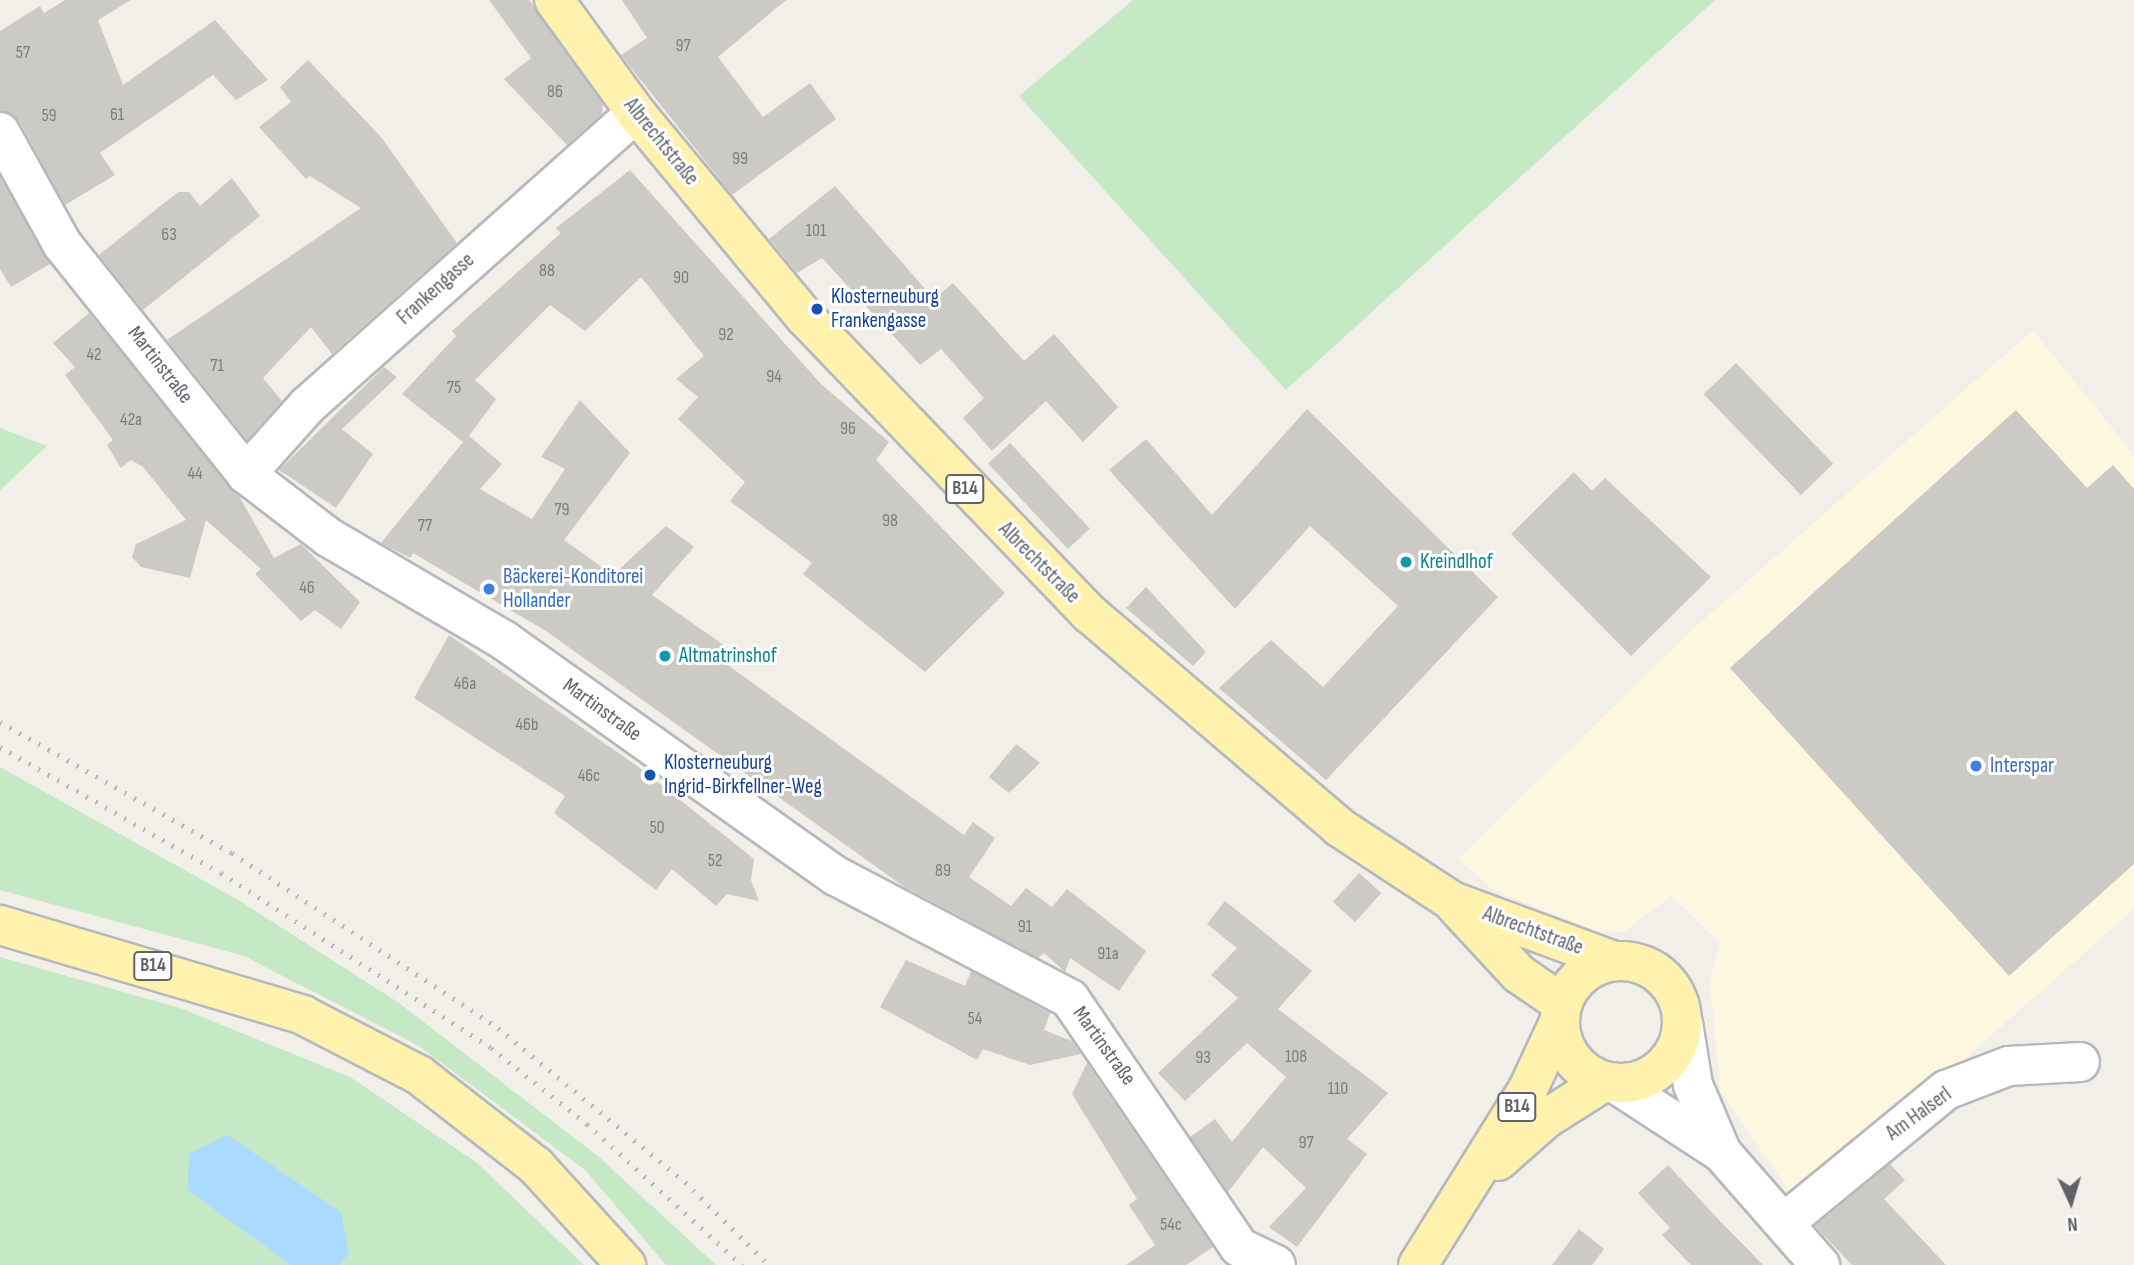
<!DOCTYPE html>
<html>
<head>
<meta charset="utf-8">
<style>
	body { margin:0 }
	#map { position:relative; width:2134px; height:1265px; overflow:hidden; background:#f1efe8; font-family:"Sofia Sans Condensed",sans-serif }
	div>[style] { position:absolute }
	.commercial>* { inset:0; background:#fef7e0 }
	.green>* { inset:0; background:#c5e8c5 }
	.water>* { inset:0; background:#aadaff }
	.building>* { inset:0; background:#cccac5; transform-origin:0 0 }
	.roads { filter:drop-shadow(2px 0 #b5b8bc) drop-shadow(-2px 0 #b5b8bc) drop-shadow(0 2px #b5b8bc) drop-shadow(0 -2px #b5b8bc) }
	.minor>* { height:38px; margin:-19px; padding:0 19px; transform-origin:19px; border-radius:19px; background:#fff }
	.secondary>* { height:38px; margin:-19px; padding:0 19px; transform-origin:19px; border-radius:19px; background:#fff }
	.primary>* { height:38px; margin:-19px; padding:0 19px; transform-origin:19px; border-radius:19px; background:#fff2af }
	.primary>.ring { margin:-19px; padding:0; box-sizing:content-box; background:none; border:38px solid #fff2af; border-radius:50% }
	.rail>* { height:5px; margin-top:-2.5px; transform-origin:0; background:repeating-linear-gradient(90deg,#b6b7b8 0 2px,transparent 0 11px) }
	.dots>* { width:19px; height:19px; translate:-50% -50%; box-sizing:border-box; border:4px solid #fff; border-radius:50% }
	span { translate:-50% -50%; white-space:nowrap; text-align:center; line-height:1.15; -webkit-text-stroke:6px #fff; paint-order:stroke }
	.number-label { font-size:18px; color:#7a7d7f }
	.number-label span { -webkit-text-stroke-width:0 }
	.shield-label span { padding:2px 5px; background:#fff; border:2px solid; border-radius:5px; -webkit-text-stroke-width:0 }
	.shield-label { font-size:19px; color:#5f6368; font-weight:700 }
	.street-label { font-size:21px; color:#5f6368 }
	.transit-label { font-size:21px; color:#164399 }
	.left { translate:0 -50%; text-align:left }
	.culture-label { font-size:21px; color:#0d838f }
	.shop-label { font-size:21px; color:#366cbe }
	.north { position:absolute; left:2036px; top:1167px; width:70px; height:70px; -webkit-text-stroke:5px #fff; paint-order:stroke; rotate:176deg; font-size:19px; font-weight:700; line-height:28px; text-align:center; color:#5f6368 }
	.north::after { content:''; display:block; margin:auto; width:24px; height:32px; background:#5f6368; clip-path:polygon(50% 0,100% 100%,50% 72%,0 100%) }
</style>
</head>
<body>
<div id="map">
	<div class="commercial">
		<div style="clip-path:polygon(2033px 330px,2134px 455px,2134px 909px,1799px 1205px,1720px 1090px,1710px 981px,1720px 943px,1671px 896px,1623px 932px,1594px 930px,1494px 890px,1458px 859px,1692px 630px)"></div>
	</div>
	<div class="green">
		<div style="clip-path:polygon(1133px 0,1715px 0,1286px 390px,1019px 96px)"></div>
		<div style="clip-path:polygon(0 428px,47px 446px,0 490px)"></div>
		<div style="clip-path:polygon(0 767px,240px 901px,399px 1003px,599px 1157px,716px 1265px,666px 1265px,585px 1170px,419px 1046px,244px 956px,0 890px)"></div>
		<div style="clip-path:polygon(0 957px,180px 1008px,350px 1077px,476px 1162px,584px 1265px,340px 1265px,349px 1253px,187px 1190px,291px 1265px,0 1265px)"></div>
	</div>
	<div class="water">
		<div style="clip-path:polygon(227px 1135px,341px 1212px,349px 1253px,340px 1265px,291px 1265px,187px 1190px,190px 1153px)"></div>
	</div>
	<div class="building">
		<div style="clip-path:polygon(65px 0,131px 0,98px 20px,123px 85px,215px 20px,268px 80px,236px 100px,213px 75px,100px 153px,115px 175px,65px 205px,19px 121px,0 110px,0 31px,40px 6px,44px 13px)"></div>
		<div style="clip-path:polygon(489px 0,529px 0,603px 104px,602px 114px,567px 145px,504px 79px,531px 58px)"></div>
		<div style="clip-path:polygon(622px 0,786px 0,718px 57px,763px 117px,810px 83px,836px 119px,732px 195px,621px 55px,647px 38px)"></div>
		<div style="clip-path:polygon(308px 60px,381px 137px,457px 243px,332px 354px,311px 327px,263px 378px,282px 401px,247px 440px,167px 340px,361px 208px,310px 176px,306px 179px,259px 127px,291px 102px,280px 87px)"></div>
		<div style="clip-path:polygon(630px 170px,821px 384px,889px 442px,876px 460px,1005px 593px,925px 672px,803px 574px,812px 563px,730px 501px,745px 482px,678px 419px,698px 397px,676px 379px,704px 356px,641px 277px,585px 331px,550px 305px,475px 380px,496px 399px,469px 436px,502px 464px,480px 489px,532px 519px,565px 469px,541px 457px,580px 400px,630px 453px,564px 540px,613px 575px,666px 526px,694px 547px,652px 595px,731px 650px,722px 661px,964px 835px,973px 822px,995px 838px,969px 877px,1011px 906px,1026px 888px,1052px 907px,1067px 889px,1146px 951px,1119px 991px,1070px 958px,1065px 972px,1044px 953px,1038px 958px,903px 886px,546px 631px,413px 553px,410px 558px,381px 543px,463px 442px,402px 394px,456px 336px,452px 331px,561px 233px,556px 228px)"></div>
		<div style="clip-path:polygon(0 177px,50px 264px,11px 287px,0 269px)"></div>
		<div style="clip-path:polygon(232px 178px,260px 216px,143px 310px,99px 255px,178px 192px,189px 192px,200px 206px)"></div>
		<div style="clip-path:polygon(835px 186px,934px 299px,953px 283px,1024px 361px,1054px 334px,1118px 407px,1083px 442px,1046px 401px,992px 451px,963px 418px,984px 398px,941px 349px,920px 365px,822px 258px,797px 273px,769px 239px)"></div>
		<div style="clip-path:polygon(89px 313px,239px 496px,274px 558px,301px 544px,360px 602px,341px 629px,315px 610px,301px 621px,255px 574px,261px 569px,206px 520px,190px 578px,141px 567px,132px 557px,136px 544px,186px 520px,143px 467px,131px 460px,121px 468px,107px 445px,113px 440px,65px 375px,75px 367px,53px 343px)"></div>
		<div style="left:1736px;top:363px;width:140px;height:45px;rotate:46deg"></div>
		<div style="clip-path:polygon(384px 367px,397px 377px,342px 429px,373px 454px,336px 508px,279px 470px)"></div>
		<div style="clip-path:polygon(1307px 409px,1498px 597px,1326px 780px,1219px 688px,1271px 640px,1323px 687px,1398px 606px,1310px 526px,1235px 609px,1109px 470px,1146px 439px,1212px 515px)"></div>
		<div style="clip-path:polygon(2016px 410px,2087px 488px,2113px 465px,2134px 489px,2134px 864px,2009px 976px,1730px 668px)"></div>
		<div style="left:1010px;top:443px;width:117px;height:30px;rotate:47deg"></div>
		<div style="clip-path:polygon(1574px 472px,1592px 491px,1605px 478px,1711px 577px,1631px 656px,1511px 534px)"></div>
		<div style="clip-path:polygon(1146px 587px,1206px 652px,1193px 666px,1126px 608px)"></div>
		<div style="clip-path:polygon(449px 635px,640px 768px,754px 859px,751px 880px,759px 901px,727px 894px,716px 906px,672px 869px,656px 890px,554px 813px,565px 796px,414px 698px)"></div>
		<div style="clip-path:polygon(1016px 744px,1040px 763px,1009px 793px,989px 777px)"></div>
		<div style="left:1359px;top:873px;width:30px;height:39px;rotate:42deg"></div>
		<div style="clip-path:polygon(1225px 901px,1312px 971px,1278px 1009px,1388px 1093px,1347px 1139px,1367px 1154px,1297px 1247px,1269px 1227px,1306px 1188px,1263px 1147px,1228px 1192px,1190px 1137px,1215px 1119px,1232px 1142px,1286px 1077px,1247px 1043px,1185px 1101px,1158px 1073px,1238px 998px,1211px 975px,1237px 948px,1207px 924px)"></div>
		<div style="clip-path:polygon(906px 960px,965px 986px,971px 971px,1050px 1013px,1044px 1030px,1072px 1041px,1081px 1054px,1030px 1065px,983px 1049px,977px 1060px,880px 1007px)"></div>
		<div style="clip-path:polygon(1087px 1063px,1213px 1247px,1186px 1265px,1126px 1265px,1155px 1245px,1129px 1205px,1137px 1199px,1072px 1094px)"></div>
		<div style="clip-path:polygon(1890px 1164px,1905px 1180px,1884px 1199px,1946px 1265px,1852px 1265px,1815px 1226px)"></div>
		<div style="clip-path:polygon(1668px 1165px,1719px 1220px,1763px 1265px,1691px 1265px,1662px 1235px,1670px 1228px,1638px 1193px)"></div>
		<div style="clip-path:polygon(1579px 1229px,1604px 1249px,1592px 1265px,1552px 1265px)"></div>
	</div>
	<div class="roads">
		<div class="minor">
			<div style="left:0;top:132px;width:128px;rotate:61deg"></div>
			<div style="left:62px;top:244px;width:295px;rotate:51.3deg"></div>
			<div style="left:246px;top:474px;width:103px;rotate:37.5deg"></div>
			<div style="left:328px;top:537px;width:205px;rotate:30.4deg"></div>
			<div style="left:505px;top:641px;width:406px;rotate:35.4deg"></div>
			<div style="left:836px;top:876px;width:264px;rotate:27.7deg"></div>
			<div style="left:1070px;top:999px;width:300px;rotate:55.7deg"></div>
			<div style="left:1239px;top:1247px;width:41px;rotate:25.9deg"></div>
			<div style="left:246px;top:474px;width:93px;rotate:-48.1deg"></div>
			<div style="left:308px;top:405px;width:439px;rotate:-41.7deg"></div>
			<div style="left:1784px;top:1223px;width:210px;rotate:-39.4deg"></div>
			<div style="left:1946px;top:1090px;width:67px;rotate:-20.9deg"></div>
			<div style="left:2009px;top:1066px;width:71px;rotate:-3.2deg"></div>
		</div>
		<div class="secondary">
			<div style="left:1683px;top:1023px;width:63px;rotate:80.8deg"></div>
			<div style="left:1693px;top:1085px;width:72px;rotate:67deg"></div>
			<div style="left:1618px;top:1085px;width:124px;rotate:33.2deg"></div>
			<div style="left:1722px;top:1153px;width:149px;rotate:48.8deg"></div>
		</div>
		<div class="primary">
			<div style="left:554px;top:0;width:140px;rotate:54deg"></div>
			<div style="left:636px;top:113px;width:265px;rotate:50.4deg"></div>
			<div style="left:805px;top:317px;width:412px;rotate:46.2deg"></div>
			<div style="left:1090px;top:614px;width:328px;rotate:40.5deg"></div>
			<div style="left:1339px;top:827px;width:135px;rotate:33.2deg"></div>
			<div style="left:1452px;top:901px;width:173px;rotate:20.3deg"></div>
			<div style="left:1455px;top:905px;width:94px;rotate:47.2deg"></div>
			<div style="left:1519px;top:974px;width:51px;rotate:34.6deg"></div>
			<div style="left:0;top:925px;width:316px;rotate:16.5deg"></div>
			<div style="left:303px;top:1015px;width:131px;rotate:27.3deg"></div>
			<div style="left:419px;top:1075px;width:148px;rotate:37.9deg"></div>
			<div style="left:536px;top:1166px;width:134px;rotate:47.7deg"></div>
			<div class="ring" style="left:1560px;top:961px;width:84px;height:84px"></div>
			<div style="left:1498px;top:1161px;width:65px;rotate:-41.3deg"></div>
			<div style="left:1547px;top:1118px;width:67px;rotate:-32.3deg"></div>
			<div style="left:1418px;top:1265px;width:208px;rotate:-58deg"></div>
			<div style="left:1528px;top:1089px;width:72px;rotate:-65.2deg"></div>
		</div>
	</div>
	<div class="rail">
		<div style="left:0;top:722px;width:266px;rotate:29.5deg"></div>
		<div style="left:232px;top:853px;width:318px;rotate:33.3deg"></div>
		<div style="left:498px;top:1028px;width:242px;rotate:39.5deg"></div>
		<div style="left:685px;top:1182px;width:118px;rotate:44.7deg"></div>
		<div style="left:0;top:747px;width:254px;rotate:29.7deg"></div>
		<div style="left:221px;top:873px;width:322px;rotate:32.9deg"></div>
		<div style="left:491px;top:1048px;width:122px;rotate:38.4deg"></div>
		<div style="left:587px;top:1124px;width:210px;rotate:42.3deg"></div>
	</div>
	<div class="dots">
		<div style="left:817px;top:309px;background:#1a4fb4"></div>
		<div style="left:1406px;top:562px;background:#0f9aa8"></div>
		<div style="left:489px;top:589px;background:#3f7fe0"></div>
		<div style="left:665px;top:656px;background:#0f9aa8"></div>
		<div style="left:1976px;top:766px;background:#3f7fe0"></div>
		<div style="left:650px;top:775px;background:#1a4fb4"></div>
	</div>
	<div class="number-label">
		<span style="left:683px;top:46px">97</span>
		<span style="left:23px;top:53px">57</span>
		<span style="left:555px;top:92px">86</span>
		<span style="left:117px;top:115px">61</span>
		<span style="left:49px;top:116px">59</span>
		<span style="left:740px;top:159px">99</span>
		<span style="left:816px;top:231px">101</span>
		<span style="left:169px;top:235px">63</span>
		<span style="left:547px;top:271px">88</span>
		<span style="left:681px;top:278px">90</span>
		<span style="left:726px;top:335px">92</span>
		<span style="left:94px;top:355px">42</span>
		<span style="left:217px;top:366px">71</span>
		<span style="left:774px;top:377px">94</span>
		<span style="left:454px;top:388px">75</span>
		<span style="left:131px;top:420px">42a</span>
		<span style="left:848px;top:429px">96</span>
		<span style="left:195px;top:474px">44</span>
		<span style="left:562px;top:510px">79</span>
		<span style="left:890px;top:521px">98</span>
		<span style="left:425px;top:526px">77</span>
		<span style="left:307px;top:588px">46</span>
		<span style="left:465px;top:684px">46a</span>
		<span style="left:527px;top:725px">46b</span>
		<span style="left:589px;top:776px">46c</span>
		<span style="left:657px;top:828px">50</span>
		<span style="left:715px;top:861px">52</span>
		<span style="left:943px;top:871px">89</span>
		<span style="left:1025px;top:927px">91</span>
		<span style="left:1108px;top:954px">91a</span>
		<span style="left:975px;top:1019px">54</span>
		<span style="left:1296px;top:1057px">108</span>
		<span style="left:1203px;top:1058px">93</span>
		<span style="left:1338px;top:1089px">110</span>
		<span style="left:1306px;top:1143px">97</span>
		<span style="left:1171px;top:1225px">54c</span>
	</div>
	<div class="shield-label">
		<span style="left:965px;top:489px">B14</span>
		<span style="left:153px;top:966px">B14</span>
		<span style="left:1517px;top:1107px">B14</span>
	</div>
	<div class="street-label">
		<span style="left:661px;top:142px;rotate:51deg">Albrechtstraße</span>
		<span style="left:436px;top:289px;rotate:-42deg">Frankengasse</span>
		<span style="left:160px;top:365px;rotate:52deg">Martinstraße</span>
		<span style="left:1039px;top:563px;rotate:45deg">Albrechtstraße</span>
		<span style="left:602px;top:710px;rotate:36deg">Martinstraße</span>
		<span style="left:1533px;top:931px;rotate:20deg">Albrechtstraße</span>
		<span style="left:1104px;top:1046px;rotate:54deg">Martinstraße</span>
		<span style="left:1919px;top:1114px;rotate:-36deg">Am Halserl</span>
	</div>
	<div class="transit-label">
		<span class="left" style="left:831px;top:309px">Klosterneuburg<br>Frankengasse</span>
		<span class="left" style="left:664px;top:775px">Klosterneuburg<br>Ingrid-Birkfellner-Weg</span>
	</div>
	<div class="culture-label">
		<span class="left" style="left:1420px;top:562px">Kreindlhof</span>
		<span class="left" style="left:679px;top:656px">Altmatrinshof</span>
	</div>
	<div class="shop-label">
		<span class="left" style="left:503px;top:589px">Bäckerei-Konditorei<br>Hollander</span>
		<span class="left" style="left:1990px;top:766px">Interspar</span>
	</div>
	<div class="north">N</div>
</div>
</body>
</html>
